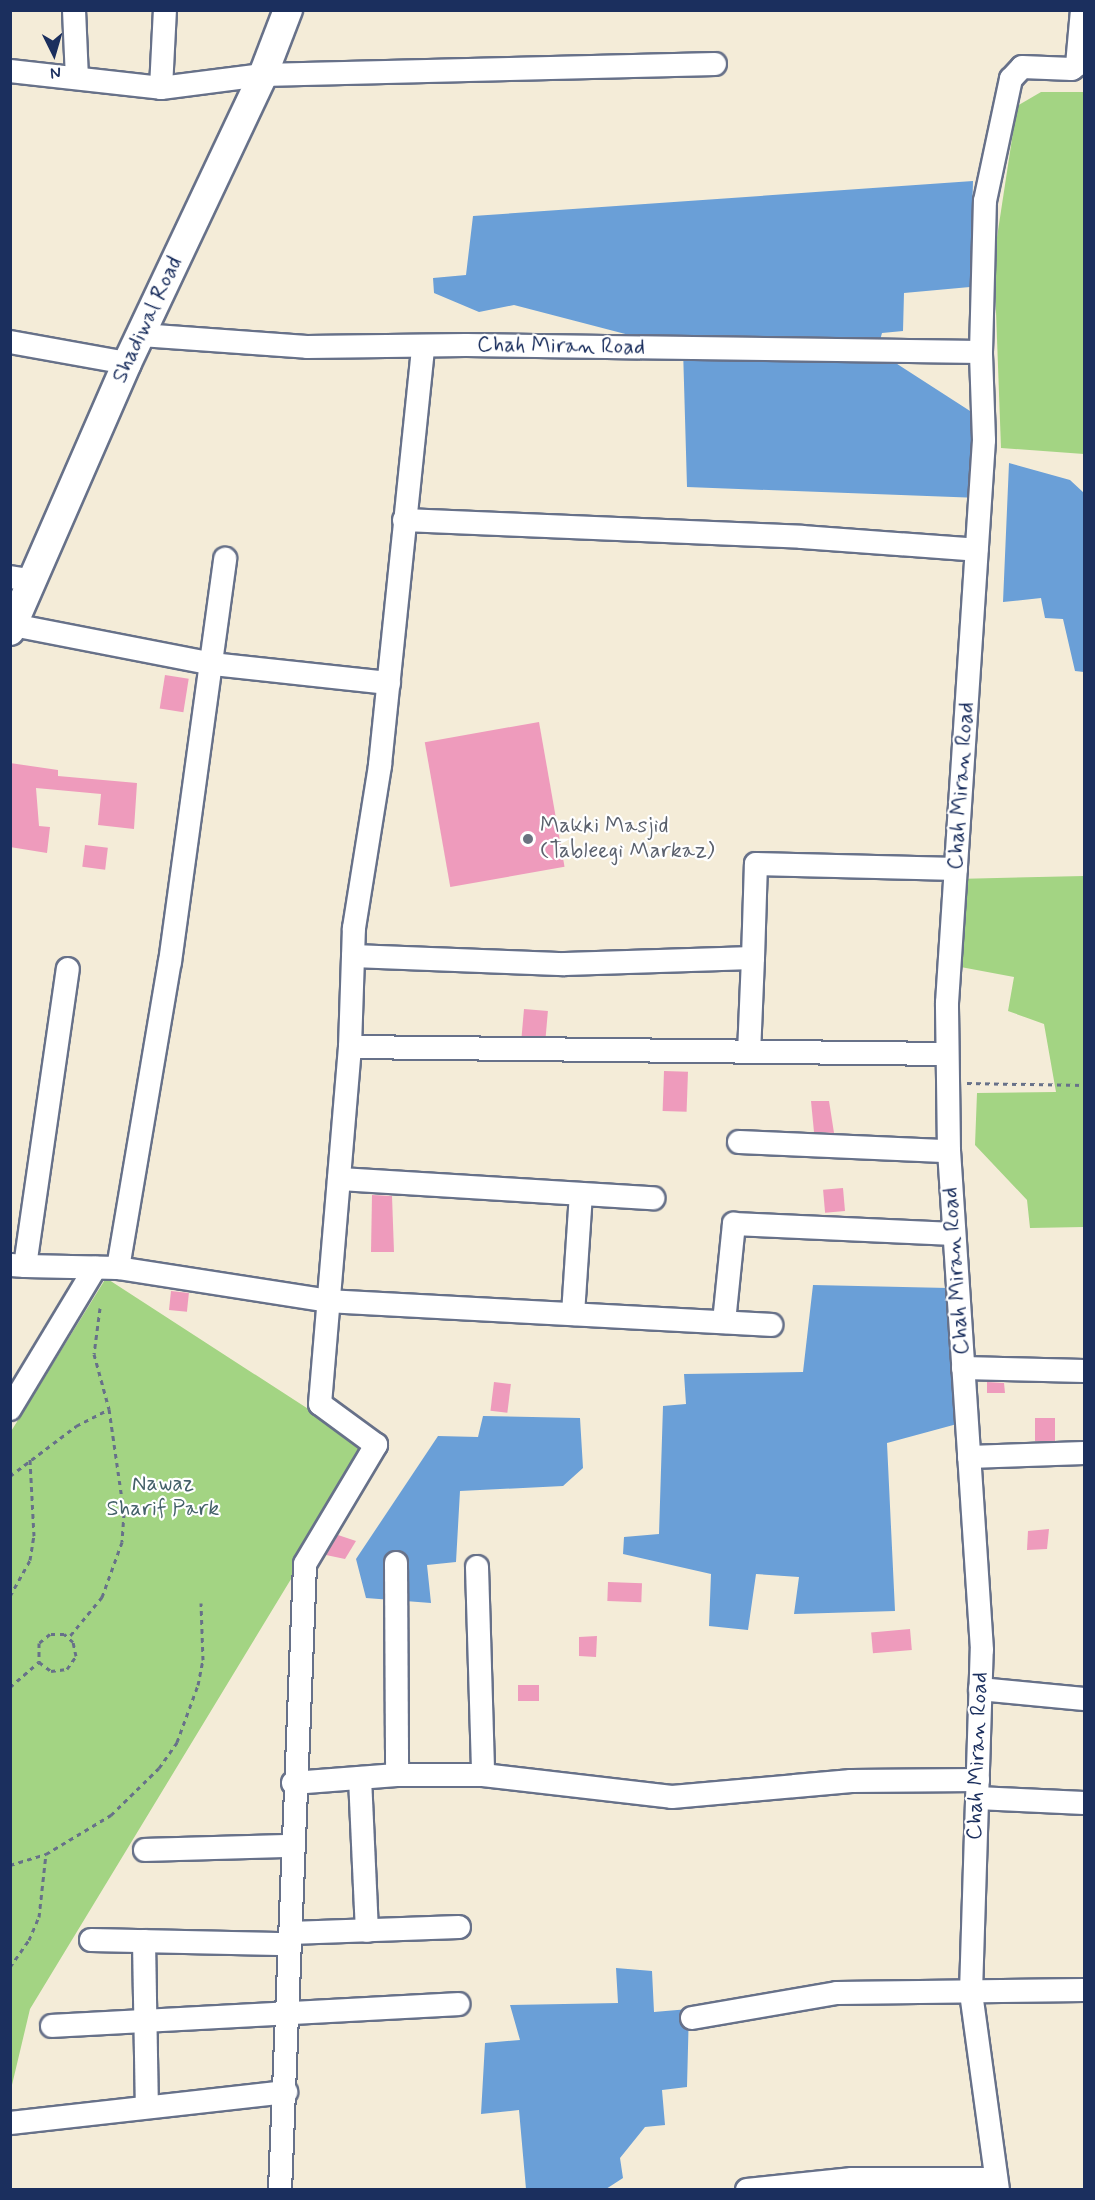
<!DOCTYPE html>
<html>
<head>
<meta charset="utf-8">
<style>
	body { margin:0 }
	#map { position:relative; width:1095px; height:2200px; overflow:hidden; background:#f4ecd8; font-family:Mynerve,sans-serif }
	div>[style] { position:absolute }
	.green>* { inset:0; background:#a3d483 }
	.water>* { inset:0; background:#6a9fd7 }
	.building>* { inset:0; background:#ee9bbc; transform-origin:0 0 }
	.path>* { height:3px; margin-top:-1.5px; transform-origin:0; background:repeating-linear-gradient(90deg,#677189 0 4.5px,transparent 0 9px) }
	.roads { filter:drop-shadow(2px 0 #677189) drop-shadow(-2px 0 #677189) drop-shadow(0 2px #677189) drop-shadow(0 -2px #677189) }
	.minor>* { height:22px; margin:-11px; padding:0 11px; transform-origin:11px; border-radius:11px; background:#fff }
	.major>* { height:28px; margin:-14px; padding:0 14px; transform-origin:14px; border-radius:14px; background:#fff }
	.dots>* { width:16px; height:16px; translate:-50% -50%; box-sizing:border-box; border:3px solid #fff; border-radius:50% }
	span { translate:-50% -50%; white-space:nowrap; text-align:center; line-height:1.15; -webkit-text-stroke:4.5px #fff; paint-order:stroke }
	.street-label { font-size:22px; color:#1b2f5e }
	.worship-label { font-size:22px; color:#5b616d }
	.left { translate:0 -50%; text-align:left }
	.park-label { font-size:22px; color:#446169 }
	.frame { position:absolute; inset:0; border:12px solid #1b2f5e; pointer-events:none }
	.north { position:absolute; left:24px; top:24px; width:60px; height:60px; -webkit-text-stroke:4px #fff; paint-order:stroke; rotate:175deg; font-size:16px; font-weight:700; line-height:24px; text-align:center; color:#1b2f5e }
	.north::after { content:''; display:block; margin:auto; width:21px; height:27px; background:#1b2f5e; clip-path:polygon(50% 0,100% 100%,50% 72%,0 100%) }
</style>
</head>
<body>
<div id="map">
	<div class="green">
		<div style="clip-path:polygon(1041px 92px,1084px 92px,1084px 454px,1001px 448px,994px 257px,1017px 106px)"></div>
		<div style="clip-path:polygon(1084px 876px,1084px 1227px,1030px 1228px,1027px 1200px,975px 1145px,977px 1093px,1056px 1092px,1044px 1024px,1008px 1011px,1014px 977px,950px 965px,955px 879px)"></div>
		<div style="clip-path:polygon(106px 1278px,370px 1449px,30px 2009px,12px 2085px,10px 1433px)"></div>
	</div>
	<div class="water">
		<div style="clip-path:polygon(973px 181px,970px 287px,904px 293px,903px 331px,882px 333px,877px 351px,984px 420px,980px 498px,687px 487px,683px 349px,514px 305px,479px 312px,434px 293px,433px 278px,466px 275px,473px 216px)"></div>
		<div style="clip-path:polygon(1009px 463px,1070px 480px,1084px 493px,1084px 672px,1075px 671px,1063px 619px,1045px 618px,1041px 598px,1003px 602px)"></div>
		<div style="clip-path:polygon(813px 1285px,948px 1288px,957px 1424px,887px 1443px,895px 1611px,794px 1614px,799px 1577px,756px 1574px,748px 1630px,709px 1626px,711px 1574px,623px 1554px,624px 1537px,659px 1534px,663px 1406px,686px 1404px,684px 1374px,803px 1372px)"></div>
		<div style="clip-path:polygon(483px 1416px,580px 1418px,583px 1468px,563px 1486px,460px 1491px,456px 1562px,427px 1565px,431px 1603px,366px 1598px,356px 1559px,438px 1436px,478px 1437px)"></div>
		<div style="clip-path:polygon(616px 1968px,652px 1971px,654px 2012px,689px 2009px,687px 2087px,662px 2090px,665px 2125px,645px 2127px,620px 2158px,623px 2178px,606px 2189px,526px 2189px,519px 2110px,481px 2114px,485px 2043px,520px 2040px,510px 2005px,618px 2003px)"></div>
	</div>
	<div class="building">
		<div style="left:165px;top:675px;width:24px;height:34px;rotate:9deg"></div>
		<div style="left:539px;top:722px;width:147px;height:116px;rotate:80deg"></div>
		<div style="clip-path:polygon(10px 763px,58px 770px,58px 776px,137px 783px,134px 829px,98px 825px,101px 794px,36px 788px,39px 826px,50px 827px,47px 853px,10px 847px)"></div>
		<div style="left:85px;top:845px;width:23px;height:22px;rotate:7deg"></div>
		<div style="left:524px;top:1009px;width:24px;height:27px;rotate:5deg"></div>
		<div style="left:664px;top:1071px;width:24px;height:40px;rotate:2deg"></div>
		<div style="clip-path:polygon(811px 1101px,829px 1101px,834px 1133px,814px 1132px)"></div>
		<div style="left:843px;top:1188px;width:23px;height:20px;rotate:85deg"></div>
		<div style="clip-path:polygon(372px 1195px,392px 1196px,394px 1252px,371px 1252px)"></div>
		<div style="left:171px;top:1291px;width:18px;height:19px;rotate:6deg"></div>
		<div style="left:494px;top:1382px;width:17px;height:29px;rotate:7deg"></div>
		<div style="clip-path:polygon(987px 1382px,1004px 1383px,1005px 1393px,987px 1393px)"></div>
		<div style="left:1055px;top:1418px;width:23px;height:20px;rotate:90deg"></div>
		<div style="clip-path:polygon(1049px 1529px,1047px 1549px,1027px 1550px,1028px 1531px)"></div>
		<div style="clip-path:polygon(338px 1535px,356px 1541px,345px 1559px,326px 1555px)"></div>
		<div style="left:608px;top:1582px;width:34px;height:19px;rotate:2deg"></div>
		<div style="left:910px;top:1629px;width:21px;height:39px;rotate:85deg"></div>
		<div style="clip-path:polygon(597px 1636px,596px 1657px,579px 1656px,579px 1637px)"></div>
		<div style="left:518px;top:1685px;width:21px;height:16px"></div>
	</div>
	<div class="path">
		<div style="left:967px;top:1083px;width:117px;rotate:1deg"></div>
		<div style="left:100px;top:1308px;width:46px;rotate:97.4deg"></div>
		<div style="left:94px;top:1354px;width:57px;rotate:74.7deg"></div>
		<div style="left:10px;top:1476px;width:83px;rotate:-37.1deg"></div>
		<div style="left:76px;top:1426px;width:37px;rotate:-27deg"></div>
		<div style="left:109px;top:1409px;width:105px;rotate:81.8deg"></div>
		<div style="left:124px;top:1513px;width:29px;rotate:94deg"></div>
		<div style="left:122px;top:1542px;width:59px;rotate:110deg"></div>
		<div style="left:102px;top:1597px;width:52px;rotate:129.5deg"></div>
		<div style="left:10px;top:1596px;width:41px;rotate:-60.9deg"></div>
		<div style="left:30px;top:1560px;width:24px;rotate:-81deg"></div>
		<div style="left:34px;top:1536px;width:77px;rotate:-93deg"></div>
		<div style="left:10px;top:1687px;width:38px;rotate:-41deg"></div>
		<div style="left:39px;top:1662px;width:15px;rotate:37deg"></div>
		<div style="left:51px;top:1671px;width:16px;rotate:-7deg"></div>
		<div style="left:67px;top:1669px;width:16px;rotate:-55deg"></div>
		<div style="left:76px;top:1656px;width:14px;rotate:-102deg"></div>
		<div style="left:73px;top:1642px;width:12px;rotate:-138deg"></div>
		<div style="left:64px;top:1634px;width:14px;rotate:180deg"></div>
		<div style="left:50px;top:1634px;width:14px;rotate:141deg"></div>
		<div style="left:39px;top:1643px;width:19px;rotate:90deg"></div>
		<div style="left:10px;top:1865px;width:38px;rotate:-17deg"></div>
		<div style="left:10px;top:1967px;width:33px;rotate:-55deg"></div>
		<div style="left:29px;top:1940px;width:25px;rotate:-67deg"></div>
		<div style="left:39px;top:1917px;width:63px;rotate:-83.7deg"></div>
		<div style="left:46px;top:1854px;width:76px;rotate:-31deg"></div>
		<div style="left:111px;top:1815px;width:67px;rotate:-44.4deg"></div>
		<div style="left:159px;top:1768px;width:32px;rotate:-55deg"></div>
		<div style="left:177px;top:1742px;width:61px;rotate:-69.8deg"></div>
		<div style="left:198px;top:1685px;width:25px;rotate:-79deg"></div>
		<div style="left:203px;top:1660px;width:57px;rotate:-92deg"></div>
	</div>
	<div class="roads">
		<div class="minor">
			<div style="left:74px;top:10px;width:68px;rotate:87.5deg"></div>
			<div style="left:10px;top:71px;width:152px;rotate:6.4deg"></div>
			<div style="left:161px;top:88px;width:103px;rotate:-7.3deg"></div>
			<div style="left:263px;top:75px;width:452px;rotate:-1.4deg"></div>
			<div style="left:161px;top:88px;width:78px;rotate:-87.1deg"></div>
			<div style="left:141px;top:335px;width:166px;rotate:4.1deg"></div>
			<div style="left:307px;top:347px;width:159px;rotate:-0.7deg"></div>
			<div style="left:466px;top:345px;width:515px;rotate:0.78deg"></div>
			<div style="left:10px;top:342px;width:119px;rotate:10.2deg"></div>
			<div style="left:404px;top:520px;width:398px;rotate:2.4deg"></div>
			<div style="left:802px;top:537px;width:175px;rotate:4.2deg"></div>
			<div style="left:10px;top:577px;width:24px;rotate:9deg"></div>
			<div style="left:13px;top:625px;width:204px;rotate:11deg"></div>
			<div style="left:213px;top:664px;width:177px;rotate:6.2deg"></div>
			<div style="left:353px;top:956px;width:212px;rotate:2.2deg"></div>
			<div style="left:565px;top:964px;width:188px;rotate:-1.8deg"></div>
			<div style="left:753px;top:958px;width:94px;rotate:92.4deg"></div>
			<div style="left:753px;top:958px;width:94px;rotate:-88.2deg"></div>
			<div style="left:756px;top:864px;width:200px;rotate:1.4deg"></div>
			<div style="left:350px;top:1047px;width:597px;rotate:0.67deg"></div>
			<div style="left:739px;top:1142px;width:210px;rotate:2.5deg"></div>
			<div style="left:339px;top:1179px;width:315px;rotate:3.5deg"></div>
			<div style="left:11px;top:1265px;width:14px;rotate:4deg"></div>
			<div style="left:25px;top:1266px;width:300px;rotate:-81.8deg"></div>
			<div style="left:25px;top:1266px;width:93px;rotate:1.2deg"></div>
			<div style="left:118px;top:1268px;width:213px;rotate:8.9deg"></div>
			<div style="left:328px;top:1301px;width:444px;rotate:3.1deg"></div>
			<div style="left:118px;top:1268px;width:310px;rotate:-80.4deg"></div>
			<div style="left:170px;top:962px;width:407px;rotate:-82.2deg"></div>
			<div style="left:573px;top:1314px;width:120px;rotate:-86.2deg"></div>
			<div style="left:724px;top:1322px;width:99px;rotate:-84.2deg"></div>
			<div style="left:734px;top:1224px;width:220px;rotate:2.6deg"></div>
			<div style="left:963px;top:1368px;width:121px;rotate:1.4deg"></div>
			<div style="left:10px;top:1409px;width:165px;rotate:-58.9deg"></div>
			<div style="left:969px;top:1457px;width:115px;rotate:-2deg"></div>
			<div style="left:396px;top:1563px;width:212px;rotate:89.7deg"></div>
			<div style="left:477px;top:1567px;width:208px;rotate:88.3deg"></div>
			<div style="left:980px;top:1689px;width:104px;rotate:5.5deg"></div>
			<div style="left:360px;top:1778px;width:153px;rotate:87.4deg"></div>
			<div style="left:293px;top:1783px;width:104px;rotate:-4.4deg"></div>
			<div style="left:397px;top:1775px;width:86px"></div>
			<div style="left:483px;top:1775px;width:190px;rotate:6.6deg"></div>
			<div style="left:672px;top:1797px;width:180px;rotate:-5.1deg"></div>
			<div style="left:851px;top:1781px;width:127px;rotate:-0.5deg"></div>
			<div style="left:977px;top:1798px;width:107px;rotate:2.7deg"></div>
			<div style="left:145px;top:1850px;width:147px;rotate:-1.6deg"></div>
			<div style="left:290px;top:1933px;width:169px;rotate:-2deg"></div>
			<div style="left:91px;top:1940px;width:199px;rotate:1.2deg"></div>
			<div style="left:144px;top:1941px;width:166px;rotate:89deg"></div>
			<div style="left:692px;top:2018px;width:147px;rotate:-9.8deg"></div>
			<div style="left:837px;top:1993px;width:247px;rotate:-0.7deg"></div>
			<div style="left:52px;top:2026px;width:407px;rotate:-3.1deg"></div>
			<div style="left:10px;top:2123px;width:278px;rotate:-6.4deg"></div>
			<div style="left:280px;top:2190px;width:626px;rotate:-87.71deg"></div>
			<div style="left:305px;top:1564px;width:139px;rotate:-59.2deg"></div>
			<div style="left:376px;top:1445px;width:69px;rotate:-143.8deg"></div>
			<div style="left:320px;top:1404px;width:358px;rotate:-85.2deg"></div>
			<div style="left:350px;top:1047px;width:119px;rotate:-88.1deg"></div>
			<div style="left:354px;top:928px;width:165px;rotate:-80.9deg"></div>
			<div style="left:380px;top:765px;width:421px;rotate:-84.1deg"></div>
			<div style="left:747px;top:2190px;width:106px;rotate:-6deg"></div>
			<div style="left:852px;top:2179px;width:144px"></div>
			<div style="left:998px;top:2190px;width:200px;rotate:-97.8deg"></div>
			<div style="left:971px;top:1992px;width:342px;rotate:-88.2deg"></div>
			<div style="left:982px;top:1650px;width:500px;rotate:-93.78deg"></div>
			<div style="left:949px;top:1151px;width:148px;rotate:-90.8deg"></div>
			<div style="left:947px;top:1003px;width:564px;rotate:-86.24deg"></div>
			<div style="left:984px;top:440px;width:88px;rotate:-92deg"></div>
			<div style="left:981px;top:352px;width:151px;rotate:-88.5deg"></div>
			<div style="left:985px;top:201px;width:125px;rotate:-78deg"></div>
			<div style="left:1011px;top:79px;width:16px;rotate:-47deg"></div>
			<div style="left:1022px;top:67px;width:50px;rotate:2.3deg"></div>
			<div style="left:1072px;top:69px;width:6px;rotate:-39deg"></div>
			<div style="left:1077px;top:65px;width:55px;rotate:-84.8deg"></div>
		</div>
		<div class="major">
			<div style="left:10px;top:631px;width:292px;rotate:-66.4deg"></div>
			<div style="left:127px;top:363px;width:318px;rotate:-64.7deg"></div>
			<div style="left:263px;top:75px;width:70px;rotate:-69deg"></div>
		</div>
	</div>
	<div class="dots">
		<div style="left:528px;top:839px;background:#6b7280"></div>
	</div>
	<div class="street-label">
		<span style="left:148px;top:320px;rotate:-65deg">Shadiwal Road</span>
		<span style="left:561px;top:347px;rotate:1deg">Chah Miran Road</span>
		<span style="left:962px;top:786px;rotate:-86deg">Chah Miran Road</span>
		<span style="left:957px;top:1271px;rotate:-94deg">Chah Miran Road</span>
		<span style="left:978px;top:1756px;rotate:-88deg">Chah Miran Road</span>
	</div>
	<div class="worship-label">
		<span class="left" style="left:540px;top:839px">Makki Masjid<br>(Tableegi Markaz)</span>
	</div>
	<div class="park-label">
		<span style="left:163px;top:1497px">Nawaz<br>Sharif Park</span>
	</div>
	<div class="frame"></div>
	<div class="north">N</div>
</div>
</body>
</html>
